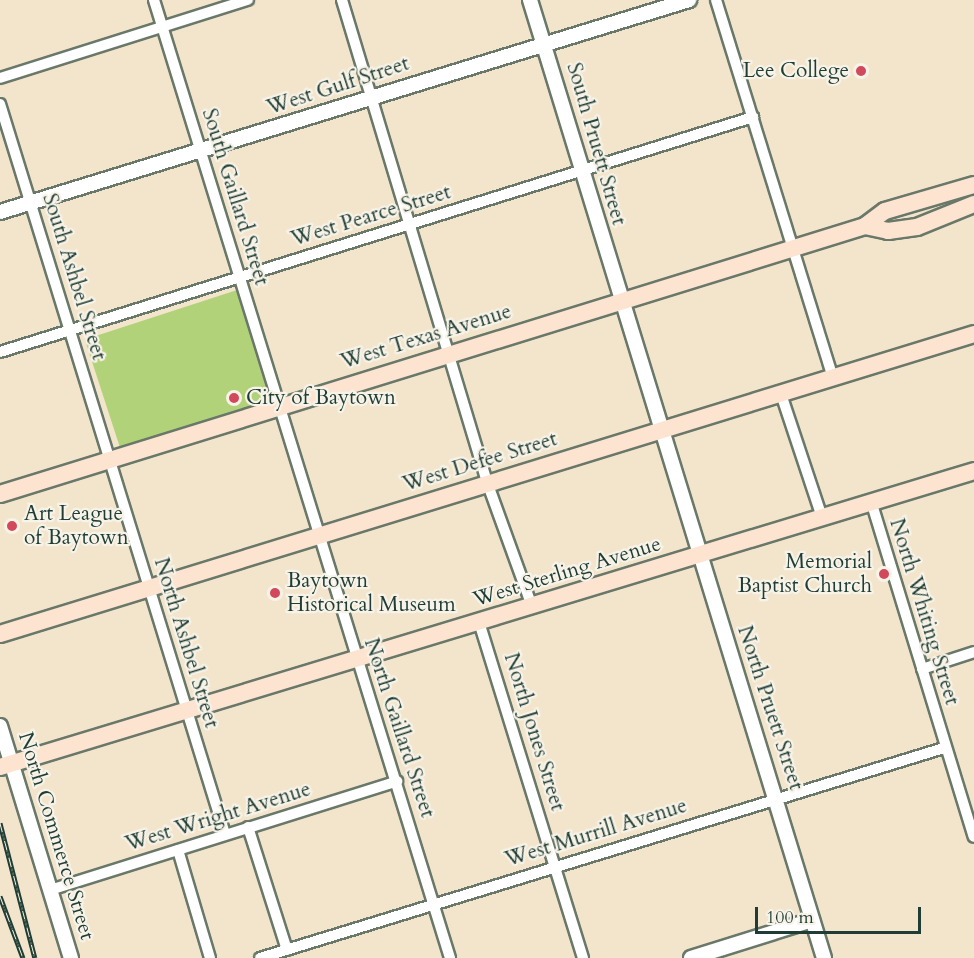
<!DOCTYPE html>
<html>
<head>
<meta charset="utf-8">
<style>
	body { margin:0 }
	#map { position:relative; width:974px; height:958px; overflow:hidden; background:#f3e5cc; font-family:Cardo,serif }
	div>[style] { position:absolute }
	.green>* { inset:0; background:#b2d27a; transform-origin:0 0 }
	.roads { filter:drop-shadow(2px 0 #697869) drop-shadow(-2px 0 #697869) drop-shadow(0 2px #697869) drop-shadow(0 -2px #697869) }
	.minor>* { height:10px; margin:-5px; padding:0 5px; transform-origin:5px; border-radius:5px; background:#fff }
	.tertiary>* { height:14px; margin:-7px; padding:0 7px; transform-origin:7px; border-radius:7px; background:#fff }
	.secondary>* { height:16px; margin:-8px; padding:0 8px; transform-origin:8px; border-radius:8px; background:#fde4d1 }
	.rail>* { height:5px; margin-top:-2.5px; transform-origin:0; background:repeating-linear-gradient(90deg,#f7f3e8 0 9px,#1f3d34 0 18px); box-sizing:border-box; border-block:2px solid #1f3d34 }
	.dots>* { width:16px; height:16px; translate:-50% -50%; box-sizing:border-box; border:3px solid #f7f3e8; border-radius:50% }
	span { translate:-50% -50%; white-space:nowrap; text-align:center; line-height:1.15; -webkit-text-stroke:4.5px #f7f3e8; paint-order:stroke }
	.poi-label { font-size:21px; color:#1f3d34 }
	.right { translate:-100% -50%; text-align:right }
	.left { translate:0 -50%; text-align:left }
	.street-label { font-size:21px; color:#1f3d34 }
	.scale { position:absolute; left:755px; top:907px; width:166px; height:27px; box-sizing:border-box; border:3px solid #1f3d34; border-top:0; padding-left:8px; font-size:18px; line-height:21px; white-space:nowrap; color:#1f3d34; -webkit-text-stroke:4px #f7f3e8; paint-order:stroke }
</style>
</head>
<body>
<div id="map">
	<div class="green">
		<div style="left:237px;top:290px;width:115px;height:160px;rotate:72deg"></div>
	</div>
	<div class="roads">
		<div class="minor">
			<div style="left:154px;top:0;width:1003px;rotate:72.83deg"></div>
			<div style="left:342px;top:0;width:503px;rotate:73.26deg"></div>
			<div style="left:487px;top:482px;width:132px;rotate:70.1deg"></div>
			<div style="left:716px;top:0;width:395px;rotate:72.8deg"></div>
			<div style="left:0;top:78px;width:260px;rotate:-17.5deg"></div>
			<div style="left:0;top:104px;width:764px;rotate:72.87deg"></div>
			<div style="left:0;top:352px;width:789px;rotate:-17.33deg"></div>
			<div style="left:781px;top:394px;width:130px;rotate:71.6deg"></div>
			<div style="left:871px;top:501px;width:351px;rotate:73deg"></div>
			<div style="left:479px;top:622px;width:352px;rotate:72.8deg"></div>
			<div style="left:922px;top:669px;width:55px;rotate:-18.1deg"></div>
			<div style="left:248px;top:827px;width:129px;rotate:72.4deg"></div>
			<div style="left:178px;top:850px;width:113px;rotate:73.5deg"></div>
			<div style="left:50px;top:890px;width:364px;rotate:-17.4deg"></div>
			<div style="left:260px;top:958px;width:716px;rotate:-17.07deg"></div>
		</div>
		<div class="tertiary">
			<div style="left:530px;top:0;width:1002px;rotate:72.94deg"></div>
			<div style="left:0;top:212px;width:721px;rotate:-17.1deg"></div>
			<div style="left:0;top:726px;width:243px;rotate:73deg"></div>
			<div style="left:691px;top:958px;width:127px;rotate:-17.4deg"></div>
		</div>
		<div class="secondary">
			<div style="left:865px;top:226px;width:24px;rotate:12deg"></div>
			<div style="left:888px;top:231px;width:29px;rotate:-8deg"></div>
			<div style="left:917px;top:227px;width:61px;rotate:-22deg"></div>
			<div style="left:0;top:494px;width:906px;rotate:-17.21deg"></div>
			<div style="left:865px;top:226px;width:25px;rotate:-37deg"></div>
			<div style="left:885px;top:211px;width:93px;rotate:-16.3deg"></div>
			<div style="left:0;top:634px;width:1019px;rotate:-17.12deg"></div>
			<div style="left:0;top:767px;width:1018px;rotate:-16.9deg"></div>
		</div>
	</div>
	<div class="rail">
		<div style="left:0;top:823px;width:139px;rotate:75.5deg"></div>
		<div style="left:0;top:896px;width:66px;rotate:69.6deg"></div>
	</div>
	<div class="dots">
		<div style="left:861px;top:71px;background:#d1495b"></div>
		<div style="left:234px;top:398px;background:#d1495b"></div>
		<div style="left:12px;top:526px;background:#d1495b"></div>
		<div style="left:884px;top:574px;background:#d1495b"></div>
		<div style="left:275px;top:593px;background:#d1495b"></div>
	</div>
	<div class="poi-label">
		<span class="right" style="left:849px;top:71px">Lee College</span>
		<span class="left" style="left:246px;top:398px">City of Baytown</span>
		<span class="left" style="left:24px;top:526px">Art League<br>of Baytown</span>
		<span class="right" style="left:872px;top:574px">Memorial<br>Baptist Church</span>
		<span class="left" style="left:287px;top:593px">Baytown<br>Historical Museum</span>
	</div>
	<div class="street-label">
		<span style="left:338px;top:86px;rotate:-18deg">West Gulf Street</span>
		<span style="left:596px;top:144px;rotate:74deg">South Pruett Street</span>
		<span style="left:235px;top:197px;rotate:73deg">South Gaillard Street</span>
		<span style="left:371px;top:216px;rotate:-17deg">West Pearce Street</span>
		<span style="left:74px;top:277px;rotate:73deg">South Ashbel Street</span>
		<span style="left:426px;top:337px;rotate:-17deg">West Texas Avenue</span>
		<span style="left:480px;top:462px;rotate:-17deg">West Defee Street</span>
		<span style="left:567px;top:572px;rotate:-17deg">West Sterling Avenue</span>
		<span style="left:924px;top:612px;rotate:73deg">North Whiting Street</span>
		<span style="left:186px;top:643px;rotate:73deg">North Ashbel Street</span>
		<span style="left:770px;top:708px;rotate:72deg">North Pruett Street</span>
		<span style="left:399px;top:728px;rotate:72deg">North Gaillard Street</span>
		<span style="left:534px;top:732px;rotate:73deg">North Jones Street</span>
		<span style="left:218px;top:817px;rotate:-17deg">West Wright Avenue</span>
		<span style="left:596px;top:833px;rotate:-17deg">West Murrill Avenue</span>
		<span style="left:56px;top:836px;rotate:73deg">North Commerce Street</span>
	</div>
	<div class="scale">100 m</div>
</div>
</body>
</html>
